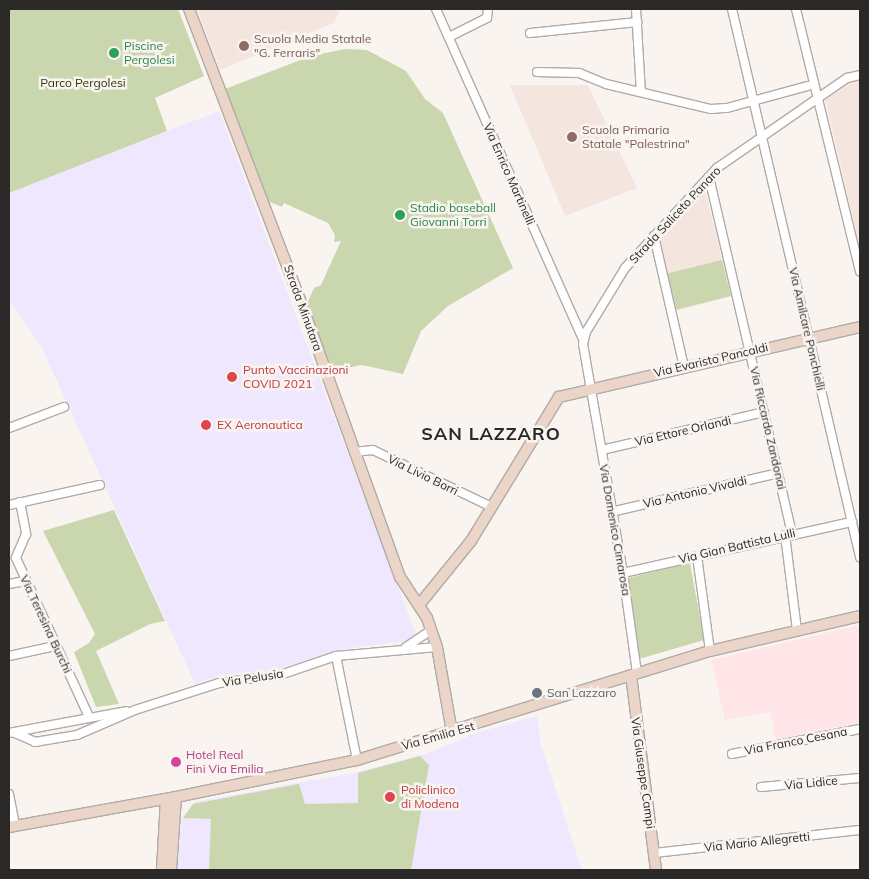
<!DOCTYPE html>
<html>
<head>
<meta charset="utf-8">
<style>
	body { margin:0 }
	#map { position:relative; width:869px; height:879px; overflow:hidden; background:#faf4f1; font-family:Mulish,sans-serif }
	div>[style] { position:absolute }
	.commercial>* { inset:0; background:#ffe4e8 }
	.built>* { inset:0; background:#f4e6df }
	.medical>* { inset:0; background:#eee7fd }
	.green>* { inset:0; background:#cad6ad; transform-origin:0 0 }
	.roads { filter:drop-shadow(1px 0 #b1aba8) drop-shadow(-1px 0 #b1aba8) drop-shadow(0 1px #b1aba8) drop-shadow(0 -1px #b1aba8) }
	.street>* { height:8px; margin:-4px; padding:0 4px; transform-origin:4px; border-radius:4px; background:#fff }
	.secondary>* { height:10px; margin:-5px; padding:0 5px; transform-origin:5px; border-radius:5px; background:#ebd4c8 }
	.dots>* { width:14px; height:14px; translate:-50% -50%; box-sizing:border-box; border:2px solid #faf4f1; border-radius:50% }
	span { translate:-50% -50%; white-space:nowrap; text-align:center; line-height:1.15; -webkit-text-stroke:5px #faf4f1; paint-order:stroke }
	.education-label { font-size:12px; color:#785e54 }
	.left { translate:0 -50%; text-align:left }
	.leisure-label { font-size:12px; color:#27864d }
	.park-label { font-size:12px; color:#2e3709 }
	.street-label { font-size:12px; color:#2b2927 }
	.health-label { font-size:12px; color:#be3a42 }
	.worship-label { font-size:12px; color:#5b616d }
	.hotel-label { font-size:12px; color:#b23c85 }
	.district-label { font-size:18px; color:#2b2927; font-weight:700; letter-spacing:1px }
	.frame { position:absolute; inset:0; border:10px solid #2b2927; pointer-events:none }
</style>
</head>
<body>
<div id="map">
	<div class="commercial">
		<div style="clip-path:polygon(860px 625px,860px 722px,776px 740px,770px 712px,725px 720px,711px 660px)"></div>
	</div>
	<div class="built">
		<div style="clip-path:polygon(197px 9px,340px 9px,334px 23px,220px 70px)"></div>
		<div style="clip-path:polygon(860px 79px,860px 249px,825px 99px,849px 82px)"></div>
		<div style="clip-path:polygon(510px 85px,588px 85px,637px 188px,565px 216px)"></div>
		<div style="clip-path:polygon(705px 189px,731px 296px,676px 311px,659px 237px)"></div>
	</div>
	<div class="medical">
		<div style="clip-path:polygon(219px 111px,416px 634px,407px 641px,336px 650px,279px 669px,221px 675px,195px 684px,41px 346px,9px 301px,9px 193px)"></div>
		<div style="clip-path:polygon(537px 716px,541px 745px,582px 870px,177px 870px,182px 818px,194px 802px,358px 772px,428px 753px,476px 733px)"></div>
	</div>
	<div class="green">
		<div style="clip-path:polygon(9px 9px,178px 9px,204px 76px,155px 98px,167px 131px,9px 193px)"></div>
		<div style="clip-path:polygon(345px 49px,367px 50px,406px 71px,425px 99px,443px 113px,513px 268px,448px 306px,421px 331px,403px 374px,362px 365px,331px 371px,306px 306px,314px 288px,321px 285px,341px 241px,334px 242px,335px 235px,328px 223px,284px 203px,282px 207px,265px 200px,225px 89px,311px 56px)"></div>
		<div style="left:722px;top:260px;width:37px;height:56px;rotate:76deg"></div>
		<div style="clip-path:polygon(114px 510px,165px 621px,150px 624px,96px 651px,119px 704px,96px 707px,74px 652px,89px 643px,95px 634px,43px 531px)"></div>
		<div style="clip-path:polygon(690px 563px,704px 640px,639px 659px,628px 578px)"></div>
		<div style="clip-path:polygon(420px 756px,429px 765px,411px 870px,209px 870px,211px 819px,183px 818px,193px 804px,299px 784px,305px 804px,358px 803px,358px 773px)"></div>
	</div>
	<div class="roads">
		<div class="street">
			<div style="left:436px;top:9px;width:361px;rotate:66deg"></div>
			<div style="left:636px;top:9px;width:83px;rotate:86.6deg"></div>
			<div style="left:732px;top:9px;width:563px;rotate:76.85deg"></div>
			<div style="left:796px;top:9px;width:270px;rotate:76.3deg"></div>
			<div style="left:530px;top:33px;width:108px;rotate:-5.9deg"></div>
			<div style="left:449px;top:37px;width:42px;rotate:-26.6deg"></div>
			<div style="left:487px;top:18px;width:9px;rotate:-84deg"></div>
			<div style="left:537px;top:72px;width:42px;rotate:1.4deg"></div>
			<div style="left:579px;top:73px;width:29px;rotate:22deg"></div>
			<div style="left:606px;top:84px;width:108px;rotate:13.4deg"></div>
			<div style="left:711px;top:109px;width:16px;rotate:-4deg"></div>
			<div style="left:727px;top:108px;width:84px;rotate:-15.2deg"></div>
			<div style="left:709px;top:177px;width:366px;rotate:76.9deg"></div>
			<div style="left:654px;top:236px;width:134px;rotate:77.1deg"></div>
			<div style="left:9px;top:428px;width:59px;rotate:-20.9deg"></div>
			<div style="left:602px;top:450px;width:166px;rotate:-13.2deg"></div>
			<div style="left:354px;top:452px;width:19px;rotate:-6deg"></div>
			<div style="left:373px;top:450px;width:132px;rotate:25.6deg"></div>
			<div style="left:20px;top:502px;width:33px;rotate:79deg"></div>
			<div style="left:26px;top:534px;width:26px;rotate:113deg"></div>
			<div style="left:16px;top:558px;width:175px;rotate:65.3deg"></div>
			<div style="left:9px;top:505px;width:93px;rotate:-12.4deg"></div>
			<div style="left:611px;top:512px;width:171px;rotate:-13.1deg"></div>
			<div style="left:785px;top:535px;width:96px;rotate:82.8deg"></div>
			<div style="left:697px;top:556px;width:96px;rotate:82.2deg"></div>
			<div style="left:623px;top:573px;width:235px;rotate:-12.6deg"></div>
			<div style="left:9px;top:584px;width:17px;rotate:-10deg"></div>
			<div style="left:406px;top:647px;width:30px;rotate:-34deg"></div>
			<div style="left:9px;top:656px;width:47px;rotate:-12.3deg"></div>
			<div style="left:336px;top:656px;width:106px;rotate:78.6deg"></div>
			<div style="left:637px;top:673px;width:101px;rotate:-98deg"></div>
			<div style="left:623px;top:573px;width:232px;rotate:-99.9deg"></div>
			<div style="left:583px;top:344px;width:12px;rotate:-76deg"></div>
			<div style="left:586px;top:332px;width:75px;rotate:-58.6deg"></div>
			<div style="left:625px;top:268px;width:136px;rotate:-47.4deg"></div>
			<div style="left:717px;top:168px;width:158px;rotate:-34.7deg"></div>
			<div style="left:847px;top:78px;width:13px;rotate:-13deg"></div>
			<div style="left:9px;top:733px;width:119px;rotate:-10.6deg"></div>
			<div style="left:15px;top:733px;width:22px;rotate:24deg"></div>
			<div style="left:35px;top:742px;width:43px;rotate:-9.5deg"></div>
			<div style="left:77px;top:735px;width:63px;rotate:-23.3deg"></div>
			<div style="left:135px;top:710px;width:88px;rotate:-17.8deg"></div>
			<div style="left:219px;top:683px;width:62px;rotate:-7.5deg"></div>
			<div style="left:280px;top:675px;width:59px;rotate:-18.7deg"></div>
			<div style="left:336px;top:656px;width:101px;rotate:-5.1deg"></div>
			<div style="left:732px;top:754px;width:130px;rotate:-11.1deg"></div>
			<div style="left:761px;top:787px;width:99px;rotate:-5.2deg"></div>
			<div style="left:9px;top:794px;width:32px;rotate:79deg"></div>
			<div style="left:654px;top:853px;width:207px;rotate:-6.4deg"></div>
		</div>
		<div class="secondary">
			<div style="left:189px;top:9px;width:317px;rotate:69.1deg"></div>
			<div style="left:302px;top:305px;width:289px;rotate:70.2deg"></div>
			<div style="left:400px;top:577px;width:49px;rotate:56.6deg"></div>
			<div style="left:427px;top:618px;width:31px;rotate:71deg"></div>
			<div style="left:437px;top:647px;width:86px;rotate:80deg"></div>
			<div style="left:419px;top:605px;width:82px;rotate:-50.9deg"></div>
			<div style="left:471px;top:541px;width:169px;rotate:-58.6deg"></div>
			<div style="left:559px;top:397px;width:309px;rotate:-13.1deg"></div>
			<div style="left:631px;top:675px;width:197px;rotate:82.7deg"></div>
			<div style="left:9px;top:827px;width:170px;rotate:-10.2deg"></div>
			<div style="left:176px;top:797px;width:185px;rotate:-11.6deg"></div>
			<div style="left:357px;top:760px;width:369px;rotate:-17.2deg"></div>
			<div style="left:710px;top:651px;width:154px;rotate:-13.1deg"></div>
			<div style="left:162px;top:870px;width:71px;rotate:-86.8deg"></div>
			<div style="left:171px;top:870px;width:73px;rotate:-86.1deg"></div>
		</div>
	</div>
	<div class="dots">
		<div style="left:244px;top:46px;background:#8d6e63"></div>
		<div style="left:114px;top:53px;background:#2e9e5b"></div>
		<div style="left:572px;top:137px;background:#8d6e63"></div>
		<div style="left:400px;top:215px;background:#2e9e5b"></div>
		<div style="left:232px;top:377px;background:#e0444e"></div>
		<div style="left:206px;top:425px;background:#e0444e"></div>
		<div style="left:537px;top:693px;background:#6b7280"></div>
		<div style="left:176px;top:762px;background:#d1479c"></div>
		<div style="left:390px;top:797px;background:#e0444e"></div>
	</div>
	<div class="education-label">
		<span class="left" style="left:254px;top:46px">Scuola Media Statale<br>"G. Ferraris"</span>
		<span class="left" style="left:582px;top:137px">Scuola Primaria<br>Statale "Palestrina"</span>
	</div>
	<div class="leisure-label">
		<span class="left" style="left:124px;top:53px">Piscine<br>Pergolesi</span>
		<span class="left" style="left:410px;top:215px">Stadio baseball<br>Giovanni Torri</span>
	</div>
	<div class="park-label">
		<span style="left:83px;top:83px">Parco Pergolesi</span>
	</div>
	<div class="street-label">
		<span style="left:509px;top:174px;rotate:66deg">Via Enrico Martinelli</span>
		<span style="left:675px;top:215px;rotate:-47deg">Strada Saliceto Panaro</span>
		<span style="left:303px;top:308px;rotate:70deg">Strada Minutara</span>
		<span style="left:807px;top:329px;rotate:77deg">Via Amilcare Ponchielli</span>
		<span style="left:711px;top:360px;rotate:-13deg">Via Evaristo Pancaldi</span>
		<span style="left:768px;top:428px;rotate:77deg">Via Riccardo Zandonai</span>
		<span style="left:683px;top:431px;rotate:-13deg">Via Ettore Orlandi</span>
		<span style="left:423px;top:475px;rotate:26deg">Via Livio Borri</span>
		<span style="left:695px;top:492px;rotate:-13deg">Via Antonio Vivaldi</span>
		<span style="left:615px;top:530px;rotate:80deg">Via Domenico Cimarosa</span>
		<span style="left:737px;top:546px;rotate:-13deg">Via Gian Battista Lulli</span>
		<span style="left:46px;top:624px;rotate:65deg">Via Teresina Burchi</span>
		<span style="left:253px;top:678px;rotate:-9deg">Via Pelusia</span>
		<span style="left:438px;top:736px;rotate:-16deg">Via Emilia Est</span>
		<span style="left:796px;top:741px;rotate:-11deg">Via Franco Cesana</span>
		<span style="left:643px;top:773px;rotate:82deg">Via Giuseppe Campi</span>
		<span style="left:811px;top:783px;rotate:-6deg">Via Lidice</span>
		<span style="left:757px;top:842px;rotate:-6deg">Via Mario Allegretti</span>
	</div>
	<div class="health-label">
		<span class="left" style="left:243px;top:377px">Punto Vaccinazioni<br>COVID 2021</span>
		<span class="left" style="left:217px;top:425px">EX Aeronautica</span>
		<span class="left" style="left:401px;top:797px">Policlinico<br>di Modena</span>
	</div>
	<div class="worship-label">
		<span class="left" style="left:547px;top:693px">San Lazzaro</span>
	</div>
	<div class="hotel-label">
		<span class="left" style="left:186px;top:762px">Hotel Real<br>Fini Via Emilia</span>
	</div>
	<div class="district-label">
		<span style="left:491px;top:434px">SAN LAZZARO</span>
	</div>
	<div class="frame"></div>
</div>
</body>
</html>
